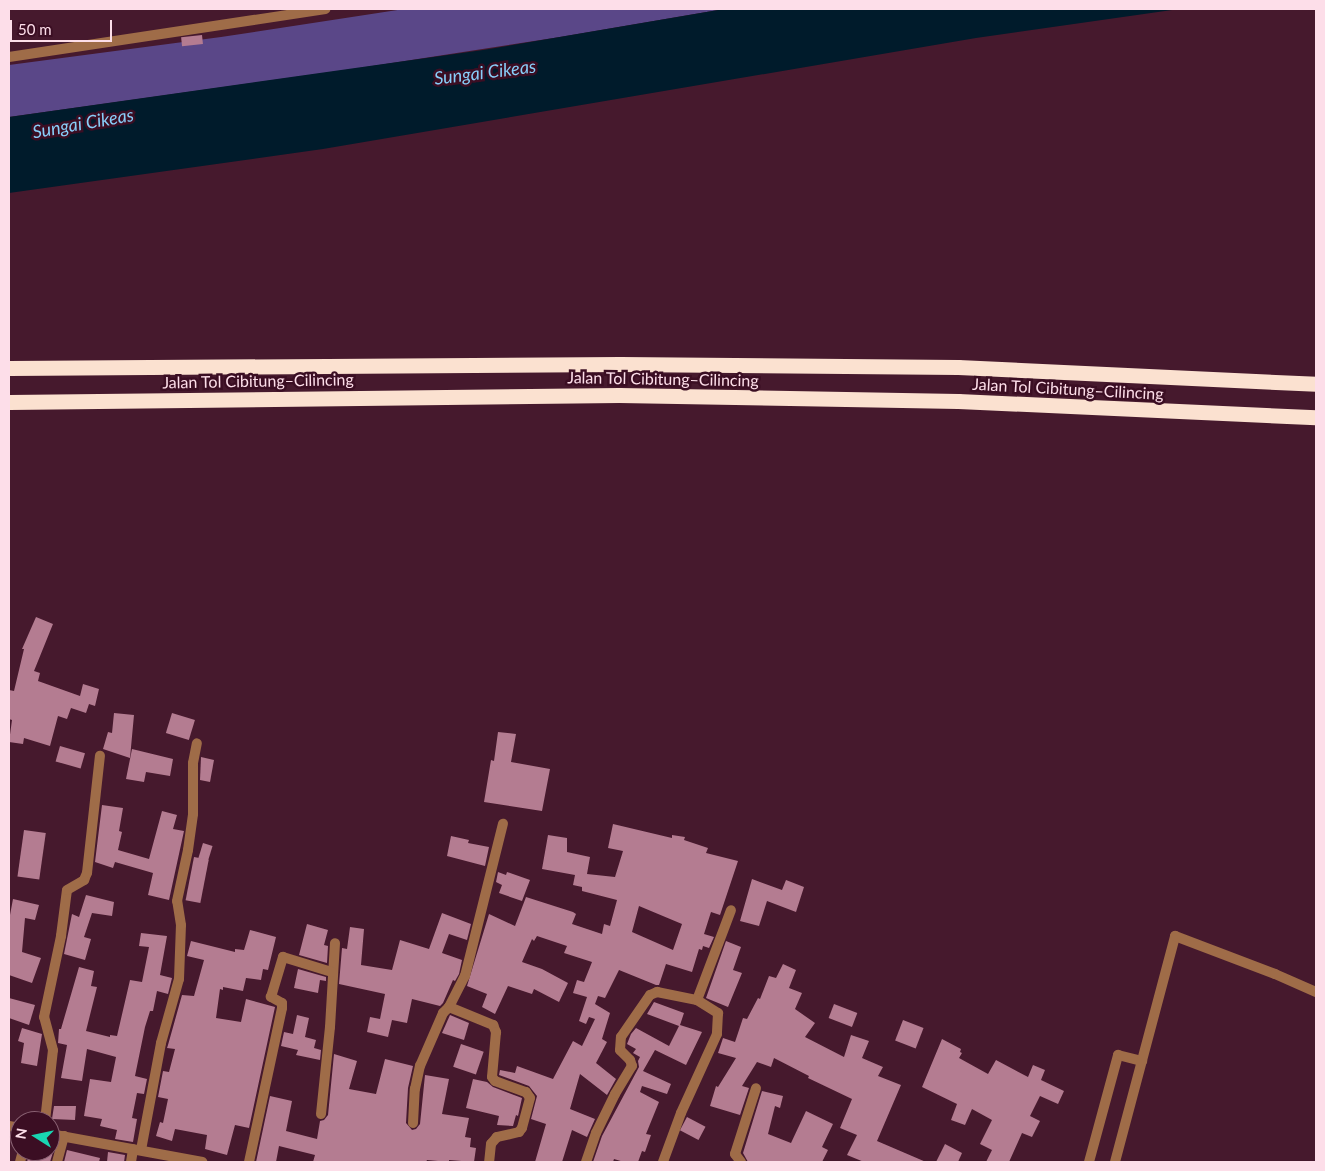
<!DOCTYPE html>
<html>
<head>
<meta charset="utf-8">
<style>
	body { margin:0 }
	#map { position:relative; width:1325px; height:1171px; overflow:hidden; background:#46192d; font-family:Lato,sans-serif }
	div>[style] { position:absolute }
	.green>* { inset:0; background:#5a4788 }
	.water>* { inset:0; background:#001b2b }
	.building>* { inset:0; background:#b47c91; transform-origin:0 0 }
	.minor>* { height:10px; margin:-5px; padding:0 5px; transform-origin:5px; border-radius:5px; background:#9f6c48 }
	.tertiary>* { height:10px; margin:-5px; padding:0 5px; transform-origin:5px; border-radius:5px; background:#9f6c48 }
	.motorway>* { height:15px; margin:-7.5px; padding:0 7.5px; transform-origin:7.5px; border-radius:7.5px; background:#fbe1d0 }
	span { translate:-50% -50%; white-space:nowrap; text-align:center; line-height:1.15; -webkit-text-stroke:5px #3b0e23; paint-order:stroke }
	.street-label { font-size:16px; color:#fddee9 }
	.water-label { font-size:18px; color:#88cff9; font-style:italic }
	.frame { position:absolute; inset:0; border:10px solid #fddee9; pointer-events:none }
	.north { position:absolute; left:10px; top:1111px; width:50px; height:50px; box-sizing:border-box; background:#3b0e23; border:1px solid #896172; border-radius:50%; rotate:280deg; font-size:14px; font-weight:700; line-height:20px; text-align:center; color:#fddee9 }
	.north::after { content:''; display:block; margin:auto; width:18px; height:22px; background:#19d5b2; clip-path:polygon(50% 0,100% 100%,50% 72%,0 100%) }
	.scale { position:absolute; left:10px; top:20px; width:102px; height:22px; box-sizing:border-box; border:2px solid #fddee9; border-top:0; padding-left:6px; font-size:15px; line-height:18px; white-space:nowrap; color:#fddee9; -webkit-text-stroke:4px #3b0e23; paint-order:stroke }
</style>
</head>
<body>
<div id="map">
	<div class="green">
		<div style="clip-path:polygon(404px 9px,724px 9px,560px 37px,353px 69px,9px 117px,9px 65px,221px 37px)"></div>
	</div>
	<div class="water">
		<div style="clip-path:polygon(724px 9px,1179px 9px,976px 38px,323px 149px,9px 193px,9px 117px,483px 50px)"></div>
	</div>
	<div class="building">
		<div style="left:202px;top:35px;width:9px;height:21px;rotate:84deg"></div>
		<div style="clip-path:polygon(36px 617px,53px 624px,34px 671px,40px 673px,38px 681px,80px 696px,83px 684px,99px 689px,95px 706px,89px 704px,86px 713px,71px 708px,67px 719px,58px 716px,50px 746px,24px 738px,23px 744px,9px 742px,12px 720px,9px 719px,9px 690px,14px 691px,24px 649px,22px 649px)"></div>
		<div style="clip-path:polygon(114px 713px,134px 715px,130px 758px,103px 749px,108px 732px,112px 733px)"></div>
		<div style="left:172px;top:713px;width:24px;height:21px;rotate:17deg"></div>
		<div style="clip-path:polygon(498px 732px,516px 734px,511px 762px,550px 769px,542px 811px,484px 802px,491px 760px,494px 761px)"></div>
		<div style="left:60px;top:746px;width:26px;height:16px;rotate:16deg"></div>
		<div style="clip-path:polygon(132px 749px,173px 759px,170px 776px,146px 772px,144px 782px,126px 779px)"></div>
		<div style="clip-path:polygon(201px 757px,214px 760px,210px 782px,200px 780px)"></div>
		<div style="clip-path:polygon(102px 805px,123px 808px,119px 831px,122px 832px,118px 850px,149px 859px,162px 811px,177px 815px,173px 829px,184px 831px,169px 900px,148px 895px,153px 873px,115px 862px,113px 868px,95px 862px)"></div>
		<div style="clip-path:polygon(evenodd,613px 824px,672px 838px,672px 835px,685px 837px,684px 840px,708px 848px,706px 853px,738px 861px,720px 915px,711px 912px,704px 934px,714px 937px,709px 948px,703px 946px,702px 950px,699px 949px,692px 972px,666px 964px,659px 985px,656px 985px,619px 970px,605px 998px,598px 996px,595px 1004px,610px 1013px,602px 1039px,607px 1042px,596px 1063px,616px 1079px,607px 1095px,580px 1074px,570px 1109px,595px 1119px,587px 1137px,572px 1130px,562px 1162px,535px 1162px,546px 1124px,531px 1119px,537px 1096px,529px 1086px,499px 1075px,500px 1070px,515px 1073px,517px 1066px,553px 1079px,573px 1041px,582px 1046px,595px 1019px,589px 1017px,586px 1024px,579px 1021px,587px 997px,573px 993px,577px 980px,584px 982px,592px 962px,564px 953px,567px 946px,537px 936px,534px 941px,532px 939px,522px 962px,542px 969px,568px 983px,559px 1002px,534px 989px,532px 994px,508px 986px,495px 1014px,482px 1007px,487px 994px,467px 986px,489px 914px,515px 926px,526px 897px,573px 912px,576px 914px,572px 924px,602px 934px,604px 924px,610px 926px,617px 900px,582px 891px,582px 887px,573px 885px,575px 875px,542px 869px,548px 835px,567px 838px,567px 852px,590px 857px,587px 874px,615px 877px,623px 851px,608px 848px,613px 824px,639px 906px,682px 924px,673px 950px,632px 932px,639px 906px)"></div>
		<div style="left:24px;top:830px;width:22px;height:47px;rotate:8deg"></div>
		<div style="clip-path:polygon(451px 836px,469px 840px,468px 843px,489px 847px,485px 866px,447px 856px)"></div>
		<div style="left:203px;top:843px;width:10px;height:16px;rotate:17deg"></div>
		<div style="left:194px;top:857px;width:15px;height:44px;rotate:11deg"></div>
		<div style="clip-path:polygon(498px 872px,506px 875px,507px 872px,530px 880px,522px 901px,499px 893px,502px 885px,496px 882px)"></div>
		<div style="clip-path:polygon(752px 879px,782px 890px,786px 880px,804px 887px,796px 912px,767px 901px,759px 926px,740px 921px)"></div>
		<div style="clip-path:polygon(86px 895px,114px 902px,112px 916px,92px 913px,84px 937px,91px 939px,85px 960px,64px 954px,72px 914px,79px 917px)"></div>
		<div style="clip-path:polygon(13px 899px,39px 905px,35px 920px,25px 918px,22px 952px,41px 958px,32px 983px,9px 975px,10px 915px)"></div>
		<div style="clip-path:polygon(442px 913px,471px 924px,467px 940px,449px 934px,442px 953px,462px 960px,459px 974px,455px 981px,453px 980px,443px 1003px,440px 1006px,412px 999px,407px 1023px,392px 1020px,388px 1037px,367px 1032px,370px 1017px,380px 1019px,385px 994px,339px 984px,342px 948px,347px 949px,350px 927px,364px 929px,361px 965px,392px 970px,400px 940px,429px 949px)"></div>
		<div style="clip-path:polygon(307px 924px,328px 930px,324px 945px,328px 946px,327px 963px,299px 955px)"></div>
		<div style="clip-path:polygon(250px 930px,276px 937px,268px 970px,263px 969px,261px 980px,246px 978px,243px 991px,223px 987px,223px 990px,220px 989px,216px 1018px,241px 1022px,246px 999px,275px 1007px,249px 1128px,235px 1125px,227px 1155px,205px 1149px,207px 1135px,175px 1129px,172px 1141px,156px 1136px,160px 1122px,163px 1123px,168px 1099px,158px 1097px,163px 1071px,169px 1072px,175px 1049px,167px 1048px,168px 1045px,182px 995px,194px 996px,204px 960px,187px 956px,191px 941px,235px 952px,235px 949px,244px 950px)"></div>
		<div style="clip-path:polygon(141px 933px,167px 936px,160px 975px,172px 978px,168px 994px,157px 991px,153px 1011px,150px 1011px,145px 1027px,135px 1076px,147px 1079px,144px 1094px,137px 1093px,132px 1118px,137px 1119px,133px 1142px,115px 1139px,117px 1130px,100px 1126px,102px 1119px,84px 1116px,90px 1079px,111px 1082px,116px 1057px,87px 1049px,82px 1081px,61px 1078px,67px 1045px,58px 1043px,59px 1029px,61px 1029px,79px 967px,94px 971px,91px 986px,97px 987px,86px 1031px,110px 1037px,110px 1035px,117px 1036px,130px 980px,142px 982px,149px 947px,139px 946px)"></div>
		<div style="clip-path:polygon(726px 941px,741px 947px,733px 970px,742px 973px,728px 1007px,706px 998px)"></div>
		<div style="clip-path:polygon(783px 964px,796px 970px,789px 988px,802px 993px,795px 1009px,815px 1023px,805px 1037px,844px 1057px,851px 1035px,869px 1041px,862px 1058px,883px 1067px,878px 1076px,901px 1085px,877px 1141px,926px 1162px,864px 1162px,847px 1155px,857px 1135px,840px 1128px,852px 1099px,808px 1078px,809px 1076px,774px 1058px,771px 1067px,757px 1062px,742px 1086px,749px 1088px,740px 1115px,710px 1106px,716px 1086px,718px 1087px,736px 1058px,718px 1053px,723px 1038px,735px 1042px,743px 1018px,747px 1019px,758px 998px,760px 999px,769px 976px,776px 978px)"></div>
		<div style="clip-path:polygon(298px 969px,326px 977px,326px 981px,320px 980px,318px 993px,294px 988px)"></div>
		<div style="clip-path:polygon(9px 998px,35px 1005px,29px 1025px,9px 1018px)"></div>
		<div style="clip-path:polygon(654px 1002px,684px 1013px,680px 1025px,702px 1032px,686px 1065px,655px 1050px,643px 1071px,671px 1084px,667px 1094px,642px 1086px,640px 1092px,659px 1102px,646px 1134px,651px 1135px,645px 1152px,642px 1151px,638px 1162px,624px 1162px,614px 1159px,613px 1162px,593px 1162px,602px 1136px,639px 1067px,638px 1061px,640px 1057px,633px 1053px,636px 1049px,627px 1044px,631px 1034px,636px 1028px,669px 1046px,679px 1026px,647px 1014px)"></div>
		<div style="left:834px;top:1004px;width:25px;height:15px;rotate:21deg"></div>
		<div style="clip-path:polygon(297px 1015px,309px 1018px,305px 1037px,316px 1040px,314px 1048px,321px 1050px,320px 1060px,296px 1055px,298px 1050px,281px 1046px,284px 1032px,293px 1034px)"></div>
		<div style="clip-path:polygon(450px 1015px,469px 1023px,464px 1040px,442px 1033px)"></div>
		<div style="left:903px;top:1020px;width:22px;height:22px;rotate:21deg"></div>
		<div style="clip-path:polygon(22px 1028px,42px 1034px,37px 1066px,21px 1063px,24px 1043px,18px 1041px)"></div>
		<div style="clip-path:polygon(942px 1039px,961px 1049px,960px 1052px,962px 1053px,959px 1058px,988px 1074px,996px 1060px,1028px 1077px,1033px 1065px,1045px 1070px,1041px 1080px,1064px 1091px,1058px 1104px,1040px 1096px,1030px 1116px,1040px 1121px,1032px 1137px,1022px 1133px,1009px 1162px,986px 1162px,992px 1150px,980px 1144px,992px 1120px,972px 1109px,965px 1125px,951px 1120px,957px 1104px,922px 1087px)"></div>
		<div style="left:461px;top:1044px;width:24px;height:24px;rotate:19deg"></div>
		<div style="clip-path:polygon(334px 1054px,357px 1061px,349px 1089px,376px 1094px,385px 1059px,413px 1066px,408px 1088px,406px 1123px,412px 1130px,416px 1129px,420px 1124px,425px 1075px,449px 1079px,442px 1114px,469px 1118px,465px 1137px,471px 1138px,470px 1147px,476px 1148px,474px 1162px,449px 1160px,449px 1162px,427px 1160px,426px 1162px,313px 1162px,315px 1155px,279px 1146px,276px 1162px,256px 1162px,270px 1096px,292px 1101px,286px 1131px,317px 1139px,320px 1121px,324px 1120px,328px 1115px)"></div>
		<div style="clip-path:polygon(473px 1079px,487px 1082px,493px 1087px,522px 1098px,518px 1116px,516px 1115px,513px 1126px,497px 1125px,499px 1116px,466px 1108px)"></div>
		<div style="clip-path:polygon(762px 1091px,783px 1096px,780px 1108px,775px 1106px,768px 1134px,791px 1143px,806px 1111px,833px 1124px,822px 1147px,828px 1150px,822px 1162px,748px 1162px,743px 1153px)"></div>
		<div style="clip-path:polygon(54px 1106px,76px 1106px,75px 1120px,52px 1119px)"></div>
		<div style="left:687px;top:1117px;width:21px;height:15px;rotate:28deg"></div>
		<div style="clip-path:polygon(945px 1144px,962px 1153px,958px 1162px,936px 1162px)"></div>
		<div style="clip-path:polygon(67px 1150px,100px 1158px,99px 1162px,64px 1162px)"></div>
		<div style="clip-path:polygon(30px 1151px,53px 1152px,50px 1162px,27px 1162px)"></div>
		<div style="clip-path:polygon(108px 1152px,125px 1155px,124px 1162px,107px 1162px)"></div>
	</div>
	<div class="minor">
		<div style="left:697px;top:1000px;width:96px;rotate:-69.3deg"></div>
		<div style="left:449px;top:1007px;width:35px;rotate:-63deg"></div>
		<div style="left:465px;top:976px;width:157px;rotate:-76deg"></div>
		<div style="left:321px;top:1114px;width:87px;rotate:-84.1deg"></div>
		<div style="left:330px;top:1027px;width:84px;rotate:-86.6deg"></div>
		<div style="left:45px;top:1121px;width:71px;rotate:-83.6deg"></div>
		<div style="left:53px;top:1050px;width:34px;rotate:-105deg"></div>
		<div style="left:44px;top:1017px;width:83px;rotate:-78.1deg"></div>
		<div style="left:61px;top:936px;width:46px;rotate:-82.6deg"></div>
		<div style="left:67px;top:890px;width:20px;rotate:-30deg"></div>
		<div style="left:84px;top:880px;width:8px;rotate:-67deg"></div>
		<div style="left:87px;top:873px;width:118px;rotate:-83.7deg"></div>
		<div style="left:413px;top:1123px;width:34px;rotate:-87deg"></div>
		<div style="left:415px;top:1089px;width:24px;rotate:-78deg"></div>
		<div style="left:420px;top:1066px;width:58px;rotate:-66.5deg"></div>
		<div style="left:443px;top:1013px;width:8px;rotate:-45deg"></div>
		<div style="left:449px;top:1007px;width:48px;rotate:22.2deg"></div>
		<div style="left:493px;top:1025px;width:8px;rotate:67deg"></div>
		<div style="left:496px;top:1032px;width:45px;rotate:95.1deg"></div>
		<div style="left:492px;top:1077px;width:5px;rotate:53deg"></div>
		<div style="left:495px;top:1081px;width:33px;rotate:20deg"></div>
		<div style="left:526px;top:1092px;width:7px;rotate:56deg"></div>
		<div style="left:530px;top:1098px;width:31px;rotate:105deg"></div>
		<div style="left:522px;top:1128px;width:5px;rotate:127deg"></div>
		<div style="left:519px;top:1132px;width:23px;rotate:167deg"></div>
		<div style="left:497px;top:1137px;width:9px;rotate:131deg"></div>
		<div style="left:491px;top:1144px;width:18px;rotate:96deg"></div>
		<div style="left:9px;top:1126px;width:11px;rotate:10deg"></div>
		<div style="left:50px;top:1134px;width:155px;rotate:10.4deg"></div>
		<div style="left:141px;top:1150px;width:109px;rotate:-79.4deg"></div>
		<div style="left:161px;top:1043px;width:66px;rotate:-74.3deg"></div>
		<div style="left:179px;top:979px;width:54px;rotate:-87.9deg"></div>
		<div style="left:181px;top:925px;width:24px;rotate:-99deg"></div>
		<div style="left:177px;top:901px;width:52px;rotate:-77.8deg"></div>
		<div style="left:188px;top:850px;width:36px;rotate:-82deg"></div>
		<div style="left:193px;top:814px;width:51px;rotate:-90deg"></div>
		<div style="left:193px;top:763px;width:20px;rotate:-79deg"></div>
		<div style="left:20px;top:1162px;width:11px;rotate:-75deg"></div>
		<div style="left:57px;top:1162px;width:27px;rotate:-75deg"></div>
		<div style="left:131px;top:1162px;width:13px;rotate:-81deg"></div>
		<div style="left:249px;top:1162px;width:157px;rotate:-77.9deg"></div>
		<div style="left:282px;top:1008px;width:5px;rotate:-90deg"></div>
		<div style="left:282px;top:1003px;width:13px;rotate:-151deg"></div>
		<div style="left:271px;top:997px;width:42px;rotate:-73.3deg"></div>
		<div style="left:283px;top:957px;width:51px;rotate:17deg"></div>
		<div style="left:586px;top:1162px;width:31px;rotate:-71deg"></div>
		<div style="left:596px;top:1133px;width:43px;rotate:-64deg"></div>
		<div style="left:615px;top:1094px;width:33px;rotate:-59deg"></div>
		<div style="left:632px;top:1066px;width:6px;rotate:-108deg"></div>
		<div style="left:630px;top:1060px;width:14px;rotate:-135deg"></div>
		<div style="left:620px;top:1050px;width:13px;rotate:-86deg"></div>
		<div style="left:621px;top:1037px;width:51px;rotate:-55.4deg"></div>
		<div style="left:650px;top:995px;width:8px;rotate:-23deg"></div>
		<div style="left:657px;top:992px;width:41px;rotate:11.3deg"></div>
		<div style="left:697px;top:1000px;width:25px;rotate:32deg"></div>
		<div style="left:718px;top:1013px;width:21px;rotate:93deg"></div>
		<div style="left:717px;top:1034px;width:87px;rotate:114.5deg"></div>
		<div style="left:681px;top:1113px;width:52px;rotate:110.2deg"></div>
		<div style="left:741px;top:1162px;width:10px;rotate:-127deg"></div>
		<div style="left:735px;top:1154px;width:69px;rotate:-72.3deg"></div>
		<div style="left:1089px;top:1162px;width:111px;rotate:-74.8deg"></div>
		<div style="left:1118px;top:1055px;width:25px;rotate:14deg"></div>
		<div style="left:1115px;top:1162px;width:234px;rotate:-75.1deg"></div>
		<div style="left:1175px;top:936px;width:107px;rotate:20.8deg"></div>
		<div style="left:1275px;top:974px;width:45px;rotate:23.7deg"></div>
	</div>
	<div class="tertiary">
		<div style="left:9px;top:57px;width:320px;rotate:-8.6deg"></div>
	</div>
	<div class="motorway">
		<div style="left:9px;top:368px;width:611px;rotate:-0.38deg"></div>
		<div style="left:620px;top:364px;width:338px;rotate:0.5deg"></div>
		<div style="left:958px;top:367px;width:358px;rotate:2.7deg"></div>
		<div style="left:9px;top:402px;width:610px;rotate:-0.66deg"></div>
		<div style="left:619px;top:395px;width:339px;rotate:1deg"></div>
		<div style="left:958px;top:401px;width:358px;rotate:2.6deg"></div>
	</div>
	<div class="street-label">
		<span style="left:663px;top:379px;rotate:1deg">Jalan Tol Cibitung–Cilincing</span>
		<span style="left:258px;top:381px;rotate:-1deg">Jalan Tol Cibitung–Cilincing</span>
		<span style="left:1068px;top:389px;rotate:3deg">Jalan Tol Cibitung–Cilincing</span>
	</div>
	<div class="water-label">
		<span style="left:485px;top:72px;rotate:-7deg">Sungai Cikeas</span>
		<span style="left:83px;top:123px;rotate:-10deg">Sungai Cikeas</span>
	</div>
	<div class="frame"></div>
	<div class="north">N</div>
	<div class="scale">50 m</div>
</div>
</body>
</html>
